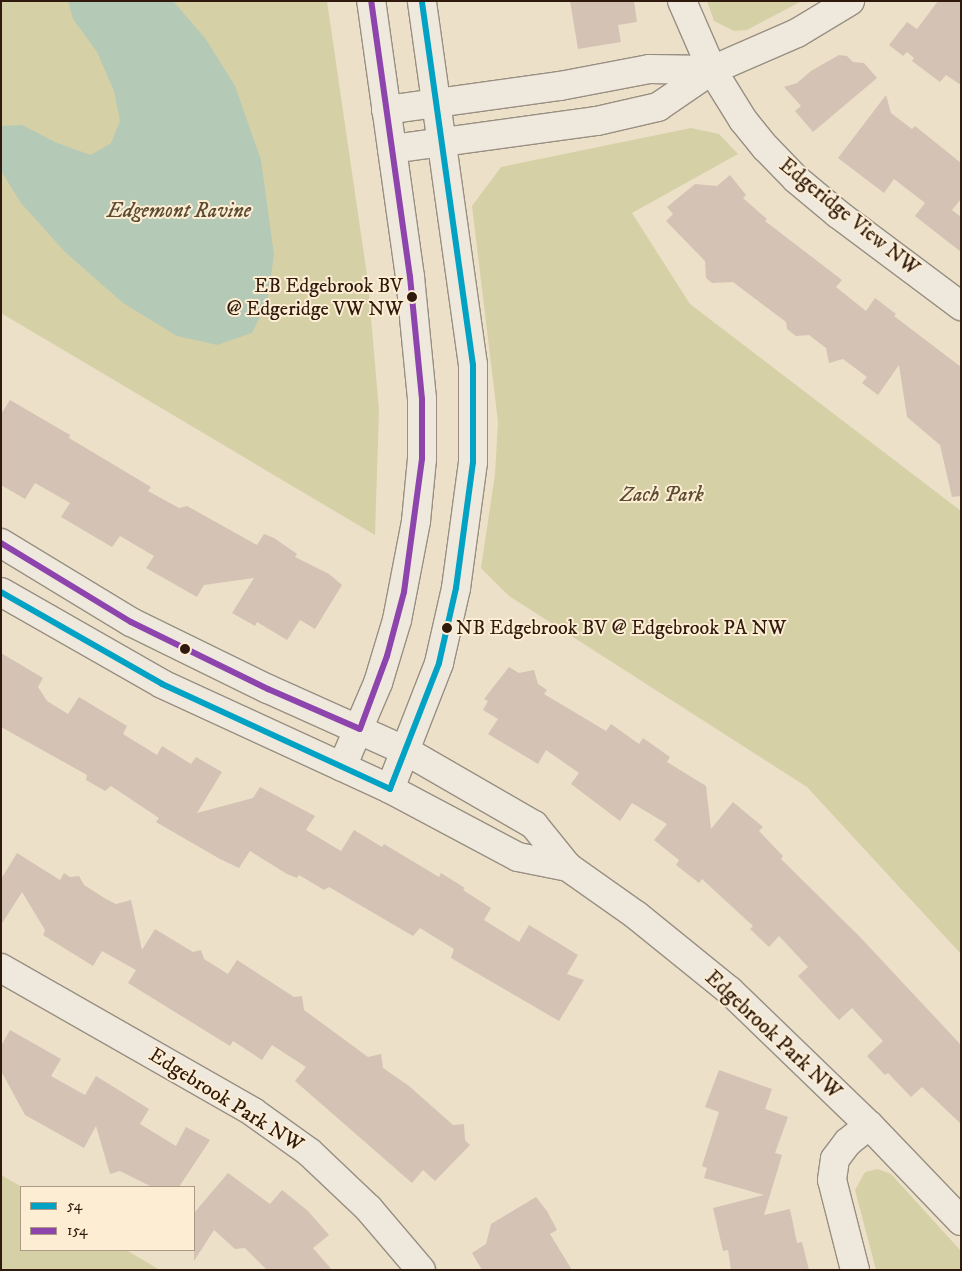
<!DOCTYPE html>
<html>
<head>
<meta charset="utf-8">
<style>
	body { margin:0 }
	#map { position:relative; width:962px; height:1271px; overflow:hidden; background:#ece0c9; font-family:"IM FELL DW Pica",serif }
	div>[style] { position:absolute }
	.green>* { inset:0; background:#d6d0a7 }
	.water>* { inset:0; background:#b5c9b7 }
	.building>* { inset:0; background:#d4c2b5 }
	.roads { filter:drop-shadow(1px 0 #988f81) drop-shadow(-1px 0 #988f81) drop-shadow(0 1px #988f81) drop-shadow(0 -1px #988f81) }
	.minor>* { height:28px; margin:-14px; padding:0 14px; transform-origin:14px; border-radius:14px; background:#efe8dd }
	.bus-1>* { height:6px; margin:-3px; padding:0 3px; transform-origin:3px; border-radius:3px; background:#02a2c4 }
	.bus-2>* { height:6px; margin:-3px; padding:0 3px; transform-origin:3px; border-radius:3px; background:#8e44ad }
	.dots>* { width:14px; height:14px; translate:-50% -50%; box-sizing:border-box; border:2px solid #fcedd3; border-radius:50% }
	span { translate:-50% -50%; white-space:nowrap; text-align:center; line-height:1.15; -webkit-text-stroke:4px #fcedd3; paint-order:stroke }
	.bus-label { font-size:20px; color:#2f1a0d }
	.right { translate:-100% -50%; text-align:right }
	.left { translate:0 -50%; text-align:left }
	.park-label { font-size:21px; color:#5c4c33; font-style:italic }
	.street-label { font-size:21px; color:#2f1a0d }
	.frame { position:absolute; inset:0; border:2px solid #2f1a0d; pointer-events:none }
	.legend { position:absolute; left:20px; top:1186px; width:175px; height:65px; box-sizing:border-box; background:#fcedd3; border:1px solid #aa9984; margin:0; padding:6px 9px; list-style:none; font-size:15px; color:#2f1a0d }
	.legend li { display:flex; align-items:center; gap:10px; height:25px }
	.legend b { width:25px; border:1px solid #aa9984 }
</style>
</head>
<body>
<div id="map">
	<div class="green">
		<div style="clip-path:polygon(1px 1px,327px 1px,368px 282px,379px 410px,375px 535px,1px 313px)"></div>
		<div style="clip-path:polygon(707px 1px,802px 1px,747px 30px,734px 31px,714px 21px)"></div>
		<div style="clip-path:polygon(691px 128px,719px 134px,738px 154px,632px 213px,690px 304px,961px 511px,961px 954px,807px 787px,509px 596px,481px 568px,495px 474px,498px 422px,472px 206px,501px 167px)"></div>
		<div style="clip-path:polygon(878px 1169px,891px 1174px,961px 1251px,961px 1270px,876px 1270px,855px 1190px,865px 1172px)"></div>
		<div style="clip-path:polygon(1px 1175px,22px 1187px,21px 1250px,126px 1250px,160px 1270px,1px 1270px)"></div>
	</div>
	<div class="water">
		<div style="clip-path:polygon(68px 1px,173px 1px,205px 38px,235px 86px,261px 160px,274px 255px,267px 303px,252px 333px,217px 345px,177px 336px,123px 303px,65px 252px,21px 203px,1px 171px,1px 126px,22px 125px,57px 143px,91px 155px,111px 143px,120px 121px,114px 91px,97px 52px,73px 19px)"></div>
	</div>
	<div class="building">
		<div style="clip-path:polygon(570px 1px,634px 1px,637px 22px,618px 25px,621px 42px,578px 49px)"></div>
		<div style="clip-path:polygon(938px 1px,961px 1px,961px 85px,946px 75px,940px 82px,912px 61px,914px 58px,907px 52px,903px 56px,889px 45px,907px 22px,917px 29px)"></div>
		<div style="clip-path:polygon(839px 55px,847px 56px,853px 62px,864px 63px,877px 78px,813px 132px,795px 111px,801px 106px,784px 87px,797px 83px,811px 71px)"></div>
		<div style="clip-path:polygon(886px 95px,891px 113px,912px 129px,915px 126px,961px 163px,961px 199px,952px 210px,961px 217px,961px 252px,915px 216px,925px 203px,894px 179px,884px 193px,838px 158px)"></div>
		<div style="clip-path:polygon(730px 175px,746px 195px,743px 198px,767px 219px,765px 221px,842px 280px,836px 287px,866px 311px,875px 298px,896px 314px,894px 316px,961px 367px,961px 496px,952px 497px,940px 445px,907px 417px,899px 365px,878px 395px,862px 383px,867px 377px,843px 359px,829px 363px,826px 348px,809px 335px,796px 336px,787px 329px,786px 322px,733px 282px,712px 283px,706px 278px,705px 261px,666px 221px,673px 214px,667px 207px,695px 184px,717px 186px)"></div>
		<div style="clip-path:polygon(10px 400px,70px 435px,69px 438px,151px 487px,148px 491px,179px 508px,187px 506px,257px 545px,264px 534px,274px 538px,297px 554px,295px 557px,329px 574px,342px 585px,315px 629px,300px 620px,287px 640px,257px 622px,255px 626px,232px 613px,254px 578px,204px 585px,197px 597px,146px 568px,154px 556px,120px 536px,112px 547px,61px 517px,70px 503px,35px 483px,25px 499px,1px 485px,1px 414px)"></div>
		<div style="clip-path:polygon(1px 653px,43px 678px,38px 687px,47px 701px,68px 714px,79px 697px,127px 726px,123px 734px,157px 755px,162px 746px,191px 764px,196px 757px,222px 772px,197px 813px,253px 798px,260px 787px,315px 816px,306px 830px,341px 851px,354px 830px,382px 847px,384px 844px,439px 877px,441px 873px,465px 888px,463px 890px,491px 908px,484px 920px,519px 942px,529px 925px,578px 955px,567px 974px,584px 980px,559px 1021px,451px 958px,454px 949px,420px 928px,413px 936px,329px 887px,324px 890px,299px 875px,297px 878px,287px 874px,250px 851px,239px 868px,220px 859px,156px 822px,159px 818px,111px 786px,105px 791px,86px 780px,87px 775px,1px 727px)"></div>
		<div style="clip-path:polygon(509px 667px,519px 673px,534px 670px,538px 684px,547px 690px,544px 694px,606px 731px,611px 724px,639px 744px,643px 738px,670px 757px,667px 762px,706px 786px,711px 829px,733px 802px,763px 827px,759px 831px,783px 856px,781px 859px,860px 937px,961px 1045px,961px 1124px,922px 1087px,911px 1097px,888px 1073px,885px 1075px,867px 1056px,883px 1041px,852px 1008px,839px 1020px,798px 976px,808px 967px,779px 936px,769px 947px,750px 929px,753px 926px,702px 879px,699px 883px,676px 865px,679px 860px,654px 840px,667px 824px,632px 803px,620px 821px,571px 784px,579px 773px,546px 750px,538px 764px,488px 734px,498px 719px,483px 710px,488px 701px,484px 699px)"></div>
		<div style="clip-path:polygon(17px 853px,60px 880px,64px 873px,70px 877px,79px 876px,84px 885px,106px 899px,116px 904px,131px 900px,142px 950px,155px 929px,193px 952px,201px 950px,204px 959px,228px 974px,237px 960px,294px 997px,302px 996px,304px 1010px,368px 1057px,381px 1054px,383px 1068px,409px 1086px,453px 1125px,464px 1124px,465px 1140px,470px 1145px,435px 1181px,423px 1170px,412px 1183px,295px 1081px,306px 1067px,272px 1045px,262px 1060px,233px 1041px,230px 1046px,128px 983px,136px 970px,102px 951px,93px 966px,64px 948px,43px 935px,45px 930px,22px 892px,1px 925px,1px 879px)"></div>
		<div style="clip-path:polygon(10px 1030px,61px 1059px,51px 1076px,85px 1095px,96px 1076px,149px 1109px,140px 1124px,176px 1146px,186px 1127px,210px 1140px,179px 1187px,152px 1187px,120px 1171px,110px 1174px,96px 1126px,84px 1148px,25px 1115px,1px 1071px,1px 1046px)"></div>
		<div style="clip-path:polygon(719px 1070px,772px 1089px,765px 1109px,788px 1117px,775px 1153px,782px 1155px,764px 1215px,790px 1209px,797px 1243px,802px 1242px,809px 1270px,731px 1270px,728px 1250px,723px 1251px,713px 1208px,764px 1195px,704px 1178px,707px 1168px,702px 1166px,719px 1112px,705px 1107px)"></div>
		<div style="clip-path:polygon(228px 1173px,270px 1204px,282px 1190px,308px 1211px,329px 1235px,313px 1248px,332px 1270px,267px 1270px,245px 1248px,235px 1249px,214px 1230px,194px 1261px,194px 1213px)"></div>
		<div style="clip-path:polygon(536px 1197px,547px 1211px,557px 1230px,550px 1234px,572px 1270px,482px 1270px,472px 1253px,486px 1244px,491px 1224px)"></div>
	</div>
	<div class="roads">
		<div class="minor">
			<div style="left:682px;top:1px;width:75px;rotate:66.5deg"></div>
			<div style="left:712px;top:70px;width:59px;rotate:58.2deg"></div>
			<div style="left:743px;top:120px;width:36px;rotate:51deg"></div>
			<div style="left:766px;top:148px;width:43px;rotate:45.9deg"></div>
			<div style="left:796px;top:179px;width:55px;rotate:39.8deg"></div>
			<div style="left:838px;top:214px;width:154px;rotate:36.8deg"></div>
			<div style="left:386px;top:110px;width:176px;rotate:-7.9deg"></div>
			<div style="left:560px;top:86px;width:91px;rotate:-10.8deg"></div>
			<div style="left:649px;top:69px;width:63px;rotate:0.9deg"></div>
			<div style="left:392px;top:149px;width:207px;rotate:-7.8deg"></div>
			<div style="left:597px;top:121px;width:63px;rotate:-12.9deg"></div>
			<div style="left:658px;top:107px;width:65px;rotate:-34.4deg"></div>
			<div style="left:712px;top:70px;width:93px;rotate:-23.5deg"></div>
			<div style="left:797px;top:33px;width:62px;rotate:-31.1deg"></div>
			<div style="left:1px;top:543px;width:152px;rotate:31.3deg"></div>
			<div style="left:131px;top:622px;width:153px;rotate:26.1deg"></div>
			<div style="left:268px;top:689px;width:151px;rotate:24.2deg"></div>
			<div style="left:406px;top:751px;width:148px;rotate:30deg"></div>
			<div style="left:534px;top:825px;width:54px;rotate:51deg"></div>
			<div style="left:568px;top:867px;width:83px;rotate:35.2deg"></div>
			<div style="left:636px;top:915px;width:121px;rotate:39deg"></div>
			<div style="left:730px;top:991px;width:193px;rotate:44deg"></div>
			<div style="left:869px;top:1125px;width:133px;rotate:46.2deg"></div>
			<div style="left:1px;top:592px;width:185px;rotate:29.7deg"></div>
			<div style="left:162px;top:684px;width:251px;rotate:24.7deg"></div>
			<div style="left:390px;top:789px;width:145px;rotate:28deg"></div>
			<div style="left:518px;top:857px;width:51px;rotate:11.3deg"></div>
			<div style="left:342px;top:767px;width:91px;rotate:-66.8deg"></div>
			<div style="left:378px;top:683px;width:66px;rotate:-73.2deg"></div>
			<div style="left:397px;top:620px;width:101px;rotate:-79.1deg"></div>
			<div style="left:416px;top:521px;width:62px;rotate:-84.5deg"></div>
			<div style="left:422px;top:459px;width:60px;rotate:-90deg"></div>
			<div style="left:422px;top:399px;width:123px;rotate:-95.6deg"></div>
			<div style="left:410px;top:277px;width:279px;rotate:-98deg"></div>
			<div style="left:390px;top:789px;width:135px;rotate:-68.7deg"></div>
			<div style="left:439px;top:663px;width:77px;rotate:-77.2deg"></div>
			<div style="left:456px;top:588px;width:127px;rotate:-82.3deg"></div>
			<div style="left:473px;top:462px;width:97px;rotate:-90deg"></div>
			<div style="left:473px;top:365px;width:368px;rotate:-98deg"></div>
			<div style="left:1px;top:968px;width:290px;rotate:29.7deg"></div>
			<div style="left:253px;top:1112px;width:69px;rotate:35.5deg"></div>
			<div style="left:309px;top:1152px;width:83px;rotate:43.5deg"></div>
			<div style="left:369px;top:1209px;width:80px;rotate:49.6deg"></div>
			<div style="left:855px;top:1270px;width:93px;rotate:-104.3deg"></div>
			<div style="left:832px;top:1180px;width:21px;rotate:-82deg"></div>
			<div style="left:835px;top:1159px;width:21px;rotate:-53deg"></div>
			<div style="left:848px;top:1142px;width:27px;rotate:-39deg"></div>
		</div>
	</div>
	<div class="bus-1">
		<div style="left:1px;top:592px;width:185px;rotate:29.7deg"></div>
		<div style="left:162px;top:684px;width:251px;rotate:24.7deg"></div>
		<div style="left:390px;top:789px;width:135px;rotate:-68.7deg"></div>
		<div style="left:439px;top:663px;width:77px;rotate:-77.2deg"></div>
		<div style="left:456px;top:588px;width:127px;rotate:-82.3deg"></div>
		<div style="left:473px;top:462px;width:97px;rotate:-90deg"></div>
		<div style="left:473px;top:365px;width:368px;rotate:-98deg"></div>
	</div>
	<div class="bus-2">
		<div style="left:1px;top:543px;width:152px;rotate:31.3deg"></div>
		<div style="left:131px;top:622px;width:153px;rotate:26.1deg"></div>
		<div style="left:268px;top:689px;width:100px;rotate:23.5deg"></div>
		<div style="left:360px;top:729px;width:78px;rotate:-69.7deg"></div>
		<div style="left:387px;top:656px;width:66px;rotate:-75.1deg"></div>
		<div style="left:404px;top:592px;width:134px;rotate:-82.3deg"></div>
		<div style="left:422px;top:459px;width:60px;rotate:-90deg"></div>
		<div style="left:422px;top:399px;width:123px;rotate:-95.6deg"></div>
		<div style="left:410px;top:277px;width:279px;rotate:-98deg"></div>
	</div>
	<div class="dots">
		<div style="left:412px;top:297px;background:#2f1a0d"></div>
		<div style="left:447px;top:628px;background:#2f1a0d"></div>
		<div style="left:185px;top:649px;background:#2f1a0d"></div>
	</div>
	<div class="bus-label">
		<span class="right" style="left:403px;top:298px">EB Edgebrook BV<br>@ Edgeridge VW NW</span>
		<span class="left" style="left:456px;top:628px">NB Edgebrook BV @ Edgebrook PA NW</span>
	</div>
	<div class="park-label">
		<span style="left:179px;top:211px">Edgemont Ravine</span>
		<span style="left:662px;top:495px">Zach Park</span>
	</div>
	<div class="street-label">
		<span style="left:849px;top:217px;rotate:39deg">Edgeridge View NW</span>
		<span style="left:773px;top:1035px;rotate:43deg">Edgebrook Park NW</span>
		<span style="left:226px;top:1100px;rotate:32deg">Edgebrook Park NW</span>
	</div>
	<div class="frame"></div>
	<ul class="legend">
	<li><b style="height:6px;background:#02a2c4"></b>54</li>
	<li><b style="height:6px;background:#8e44ad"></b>154</li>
	</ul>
</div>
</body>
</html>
